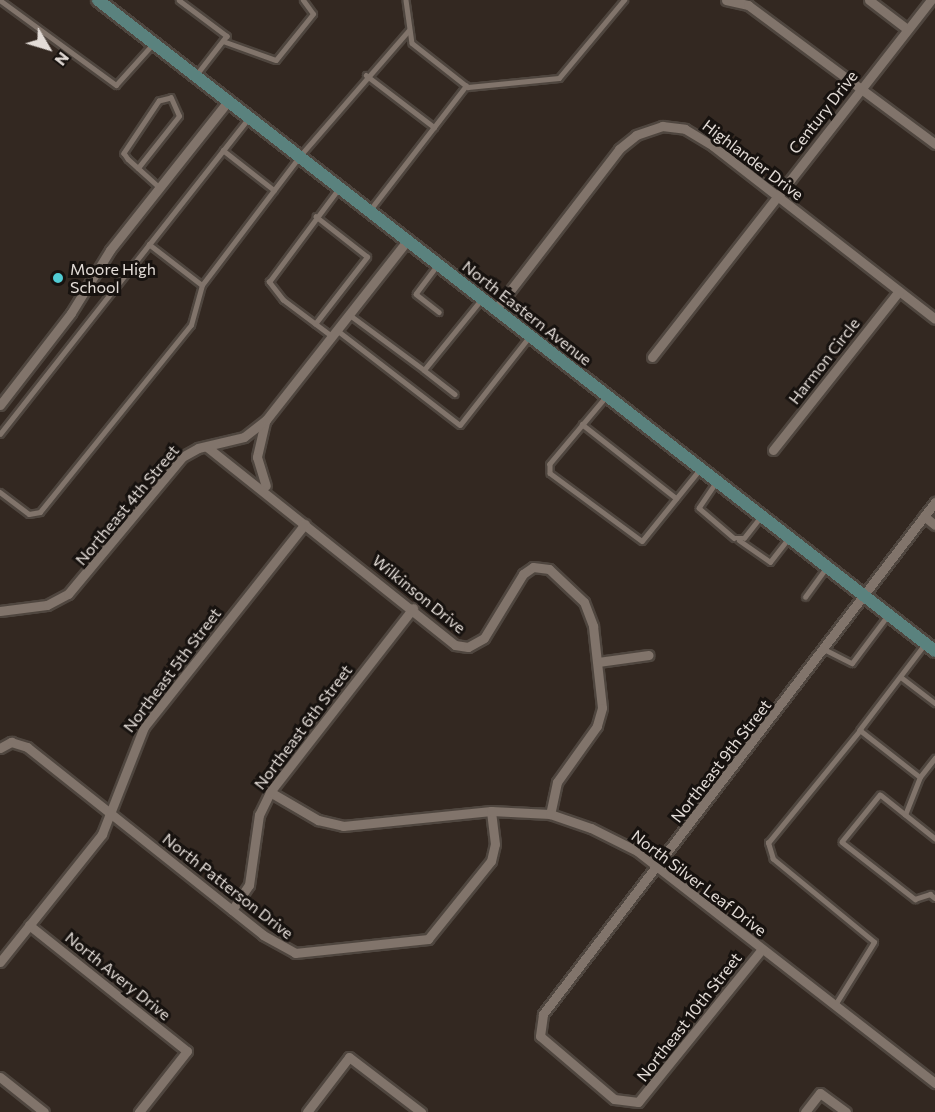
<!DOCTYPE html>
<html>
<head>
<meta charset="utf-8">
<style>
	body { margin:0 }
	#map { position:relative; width:935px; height:1112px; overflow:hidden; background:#332821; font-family:Commissioner,sans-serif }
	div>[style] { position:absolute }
	.roads { filter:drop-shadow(2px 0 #4f463f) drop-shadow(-2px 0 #4f463f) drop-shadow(0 2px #4f463f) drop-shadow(0 -2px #4f463f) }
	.service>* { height:4.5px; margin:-2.25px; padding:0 2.25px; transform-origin:2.25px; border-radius:2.25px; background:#81746b }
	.minor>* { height:9px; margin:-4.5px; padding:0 4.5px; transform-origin:4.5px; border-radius:4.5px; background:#81746b }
	.secondary>* { height:12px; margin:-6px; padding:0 6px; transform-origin:6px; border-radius:6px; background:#5a827e }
	.dots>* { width:16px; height:16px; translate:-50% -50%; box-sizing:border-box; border:3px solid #17120f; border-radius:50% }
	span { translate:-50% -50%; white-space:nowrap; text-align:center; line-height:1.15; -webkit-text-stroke:6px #17120f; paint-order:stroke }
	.street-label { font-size:16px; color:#e3dcd7 }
	.poi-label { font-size:16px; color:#e3dcd7 }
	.left { translate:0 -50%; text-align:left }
	.north { position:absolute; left:18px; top:18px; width:60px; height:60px; -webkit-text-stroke:4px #17120f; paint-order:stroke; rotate:128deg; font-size:16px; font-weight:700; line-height:24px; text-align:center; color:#e3dcd7 }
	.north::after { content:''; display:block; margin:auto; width:21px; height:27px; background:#e3dcd7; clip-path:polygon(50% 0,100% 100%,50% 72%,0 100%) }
</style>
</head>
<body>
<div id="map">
	<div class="roads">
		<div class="service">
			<div style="left:0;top:0;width:144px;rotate:36.2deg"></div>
			<div style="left:116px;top:85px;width:54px;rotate:-48deg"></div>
			<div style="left:179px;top:0;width:60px;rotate:36.9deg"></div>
			<div style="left:227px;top:36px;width:51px;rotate:127.8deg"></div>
			<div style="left:406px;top:0;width:43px;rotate:82.1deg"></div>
			<div style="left:412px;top:43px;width:71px;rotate:38.2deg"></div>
			<div style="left:468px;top:87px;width:91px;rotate:-5.6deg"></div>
			<div style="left:559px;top:78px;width:102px;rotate:-50.2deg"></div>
			<div style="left:223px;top:41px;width:56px;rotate:19.7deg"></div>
			<div style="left:276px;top:60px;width:59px;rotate:-51.2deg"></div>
			<div style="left:313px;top:14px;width:17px;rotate:-126deg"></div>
			<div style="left:366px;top:75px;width:86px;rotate:37.4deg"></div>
			<div style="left:223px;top:150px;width:65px;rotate:38.1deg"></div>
			<div style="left:138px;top:168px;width:66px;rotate:-51.7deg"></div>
			<div style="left:179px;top:116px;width:20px;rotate:-114deg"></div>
			<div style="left:171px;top:98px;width:12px;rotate:166deg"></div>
			<div style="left:159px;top:101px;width:63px;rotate:123.9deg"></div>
			<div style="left:124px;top:153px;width:7px;rotate:56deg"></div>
			<div style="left:128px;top:159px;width:13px;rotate:42deg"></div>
			<div style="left:138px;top:168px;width:28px;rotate:42deg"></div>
			<div style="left:370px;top:210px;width:157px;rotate:-52.3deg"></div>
			<div style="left:149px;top:244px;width:67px;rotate:37.7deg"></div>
			<div style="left:438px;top:265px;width:36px;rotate:127deg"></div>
			<div style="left:416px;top:294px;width:29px;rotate:38deg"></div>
			<div style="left:350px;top:315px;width:92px;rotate:36.6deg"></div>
			<div style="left:424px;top:370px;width:89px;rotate:-50.9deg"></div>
			<div style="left:315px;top:324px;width:85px;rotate:-52.2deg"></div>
			<div style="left:367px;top:257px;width:65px;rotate:-141.9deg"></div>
			<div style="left:337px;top:330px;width:155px;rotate:37.7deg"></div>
			<div style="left:460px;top:425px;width:112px;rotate:-51.9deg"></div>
			<div style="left:331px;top:336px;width:60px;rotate:-143.1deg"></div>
			<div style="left:283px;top:300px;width:23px;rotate:-128deg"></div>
			<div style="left:269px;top:282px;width:117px;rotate:-53.3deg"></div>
			<div style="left:424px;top:370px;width:39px;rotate:38deg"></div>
			<div style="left:607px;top:396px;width:89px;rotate:130deg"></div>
			<div style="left:550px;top:464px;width:9px;rotate:90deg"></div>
			<div style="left:550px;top:473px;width:114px;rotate:36.5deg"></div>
			<div style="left:642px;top:541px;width:92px;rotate:-51.1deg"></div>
			<div style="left:582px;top:424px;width:120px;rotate:38.2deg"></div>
			<div style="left:0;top:434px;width:402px;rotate:-51.8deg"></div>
			<div style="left:716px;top:483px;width:30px;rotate:124deg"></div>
			<div style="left:699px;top:508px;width:46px;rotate:40.6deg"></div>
			<div style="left:734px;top:538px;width:10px"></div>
			<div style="left:744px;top:538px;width:28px;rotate:-52deg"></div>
			<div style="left:0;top:492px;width:36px;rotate:37deg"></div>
			<div style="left:29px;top:514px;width:11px;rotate:-10deg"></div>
			<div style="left:40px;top:512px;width:240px;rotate:-51.1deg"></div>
			<div style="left:191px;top:325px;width:41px;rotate:-74.6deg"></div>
			<div style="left:202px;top:285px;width:161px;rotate:-52.8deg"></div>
			<div style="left:299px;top:157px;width:167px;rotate:-49.1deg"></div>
			<div style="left:739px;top:540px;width:38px;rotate:35deg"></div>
			<div style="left:770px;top:562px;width:31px;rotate:-52deg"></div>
			<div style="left:805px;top:597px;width:36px;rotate:-54deg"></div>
			<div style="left:924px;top:646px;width:106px;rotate:127.3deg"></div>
			<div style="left:860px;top:730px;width:76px;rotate:38.1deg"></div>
			<div style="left:920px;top:777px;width:24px;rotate:-52deg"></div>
			<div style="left:826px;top:650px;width:29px;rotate:27deg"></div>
			<div style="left:852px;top:663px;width:60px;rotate:-53.1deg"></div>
			<div style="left:901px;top:677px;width:43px;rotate:37.4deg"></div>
			<div style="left:905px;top:815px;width:41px;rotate:-68.5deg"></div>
			<div style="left:935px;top:839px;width:70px;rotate:-141.3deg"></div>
			<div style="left:880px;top:795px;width:60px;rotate:129deg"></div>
			<div style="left:842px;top:842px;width:93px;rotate:38deg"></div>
			<div style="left:915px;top:899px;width:16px;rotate:-18deg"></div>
			<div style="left:930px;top:894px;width:6px;rotate:39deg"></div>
			<div style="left:835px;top:1005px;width:74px;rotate:-58.2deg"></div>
			<div style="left:874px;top:942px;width:131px;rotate:-140.6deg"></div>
			<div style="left:773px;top:859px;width:17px;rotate:-107deg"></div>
			<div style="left:768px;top:843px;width:146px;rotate:-50.8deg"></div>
		</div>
		<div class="minor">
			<div style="left:726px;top:0;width:23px;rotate:13deg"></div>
			<div style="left:748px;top:5px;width:233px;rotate:36.6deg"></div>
			<div style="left:869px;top:0;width:48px;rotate:37.3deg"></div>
			<div style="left:496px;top:309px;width:202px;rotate:-52.4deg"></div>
			<div style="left:619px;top:149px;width:22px;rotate:-39deg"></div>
			<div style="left:636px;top:135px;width:28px;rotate:-19deg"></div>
			<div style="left:662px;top:126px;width:23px;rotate:7deg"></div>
			<div style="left:685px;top:129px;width:33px;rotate:31deg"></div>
			<div style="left:713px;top:146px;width:281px;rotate:37.9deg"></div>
			<div style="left:652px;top:357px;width:453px;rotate:-52deg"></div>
			<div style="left:0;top:405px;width:116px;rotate:-52.3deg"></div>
			<div style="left:71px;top:313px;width:74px;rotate:-58.2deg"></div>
			<div style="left:110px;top:250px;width:190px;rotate:-51.6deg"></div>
			<div style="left:265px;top:422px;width:36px;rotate:103deg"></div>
			<div style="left:257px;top:457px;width:30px;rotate:73deg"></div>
			<div style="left:207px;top:447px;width:317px;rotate:38.6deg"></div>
			<div style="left:455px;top:645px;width:13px;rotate:9deg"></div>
			<div style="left:468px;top:647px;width:18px;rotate:-29deg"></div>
			<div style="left:484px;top:638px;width:75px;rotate:-58.6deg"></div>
			<div style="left:523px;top:574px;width:12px;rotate:-35deg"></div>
			<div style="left:533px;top:567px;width:16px;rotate:7deg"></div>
			<div style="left:549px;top:569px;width:48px;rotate:43.3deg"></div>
			<div style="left:584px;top:602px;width:26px;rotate:69deg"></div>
			<div style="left:593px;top:626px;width:82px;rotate:83.7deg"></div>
			<div style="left:602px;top:708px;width:19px;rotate:106deg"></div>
			<div style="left:597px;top:726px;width:69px;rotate:125.5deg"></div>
			<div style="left:557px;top:782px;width:33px;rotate:102deg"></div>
			<div style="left:773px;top:450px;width:203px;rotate:-51.6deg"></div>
			<div style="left:924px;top:516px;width:14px;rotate:39deg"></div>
			<div style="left:0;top:611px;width:47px;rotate:-7.3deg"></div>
			<div style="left:47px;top:605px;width:24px;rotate:-28deg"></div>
			<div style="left:68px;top:594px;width:178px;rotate:-50.2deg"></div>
			<div style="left:182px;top:457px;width:18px;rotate:-29deg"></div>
			<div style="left:198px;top:448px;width:47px;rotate:-13.4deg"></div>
			<div style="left:244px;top:437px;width:28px;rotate:-38deg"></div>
			<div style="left:266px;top:420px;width:228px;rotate:-51.8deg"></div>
			<div style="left:598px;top:662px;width:51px;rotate:-7.8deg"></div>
			<div style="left:0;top:748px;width:13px;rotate:-29deg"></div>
			<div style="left:11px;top:742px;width:17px;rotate:17deg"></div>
			<div style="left:27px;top:747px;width:302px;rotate:38.5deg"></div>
			<div style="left:263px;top:935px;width:37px;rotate:29deg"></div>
			<div style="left:295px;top:953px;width:134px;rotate:-6deg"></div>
			<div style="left:428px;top:939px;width:100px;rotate:-51.1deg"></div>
			<div style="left:491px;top:861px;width:17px;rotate:-77deg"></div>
			<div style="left:495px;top:844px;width:33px;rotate:-97deg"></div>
			<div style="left:270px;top:792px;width:56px;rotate:30.3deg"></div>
			<div style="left:318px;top:820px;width:26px;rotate:13deg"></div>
			<div style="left:343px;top:826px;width:149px;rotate:-5.8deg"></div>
			<div style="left:491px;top:811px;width:59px;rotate:2.9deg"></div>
			<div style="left:550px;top:814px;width:43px;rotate:18.9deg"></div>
			<div style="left:591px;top:828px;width:51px;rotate:26.6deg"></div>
			<div style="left:637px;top:851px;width:378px;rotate:37.9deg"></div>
			<div style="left:232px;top:910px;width:30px;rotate:-56deg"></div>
			<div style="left:249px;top:885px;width:71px;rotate:-81.9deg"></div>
			<div style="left:259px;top:815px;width:25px;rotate:-64deg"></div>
			<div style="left:270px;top:792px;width:233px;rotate:-52.1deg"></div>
			<div style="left:29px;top:925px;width:202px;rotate:38.6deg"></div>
			<div style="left:187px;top:1051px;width:78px;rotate:128.2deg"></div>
			<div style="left:762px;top:949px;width:197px;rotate:129deg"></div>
			<div style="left:638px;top:1102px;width:24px;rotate:-173deg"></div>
			<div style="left:614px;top:1099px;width:97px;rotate:-139.6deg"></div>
			<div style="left:540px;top:1036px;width:22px;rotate:-82deg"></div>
			<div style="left:543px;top:1014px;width:645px;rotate:-52.56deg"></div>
			<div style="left:0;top:962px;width:164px;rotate:-51.4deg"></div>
			<div style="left:102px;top:834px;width:115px;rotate:-68.6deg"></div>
			<div style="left:144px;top:727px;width:259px;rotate:-51.6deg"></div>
			<div style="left:0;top:1077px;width:56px;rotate:38.5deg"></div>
			<div style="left:307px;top:1112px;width:69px;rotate:-52.6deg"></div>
			<div style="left:349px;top:1057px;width:91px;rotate:37.4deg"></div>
			<div style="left:805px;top:1112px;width:24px;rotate:-52deg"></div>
			<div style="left:820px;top:1093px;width:32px;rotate:36deg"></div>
		</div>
		<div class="secondary">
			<div style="left:98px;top:0;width:1060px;rotate:37.87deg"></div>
		</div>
	</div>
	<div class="dots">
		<div style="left:58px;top:278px;background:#51ccd4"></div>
	</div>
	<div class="street-label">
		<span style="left:823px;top:112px;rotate:-52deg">Century Drive</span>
		<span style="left:753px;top:160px;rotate:37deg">Highlander Drive</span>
		<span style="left:527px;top:313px;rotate:38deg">North Eastern Avenue</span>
		<span style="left:824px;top:361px;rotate:-52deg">Harmon Circle</span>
		<span style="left:127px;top:505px;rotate:-50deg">Northeast 4th Street</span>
		<span style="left:419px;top:594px;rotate:39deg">Wilkinson Drive</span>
		<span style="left:172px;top:670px;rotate:-53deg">Northeast 5th Street</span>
		<span style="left:303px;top:727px;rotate:-53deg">Northeast 6th Street</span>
		<span style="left:721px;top:761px;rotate:-52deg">Northeast 9th Street</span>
		<span style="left:699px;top:883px;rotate:37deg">North Silver Leaf Drive</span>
		<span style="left:228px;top:886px;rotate:38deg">North Patterson Drive</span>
		<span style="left:118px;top:976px;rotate:39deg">North Avery Drive</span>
		<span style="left:689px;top:1017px;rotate:-52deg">Northeast 10th Street</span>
	</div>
	<div class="poi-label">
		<span class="left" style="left:70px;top:278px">Moore High<br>School</span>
	</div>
	<div class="north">N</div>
</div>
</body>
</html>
